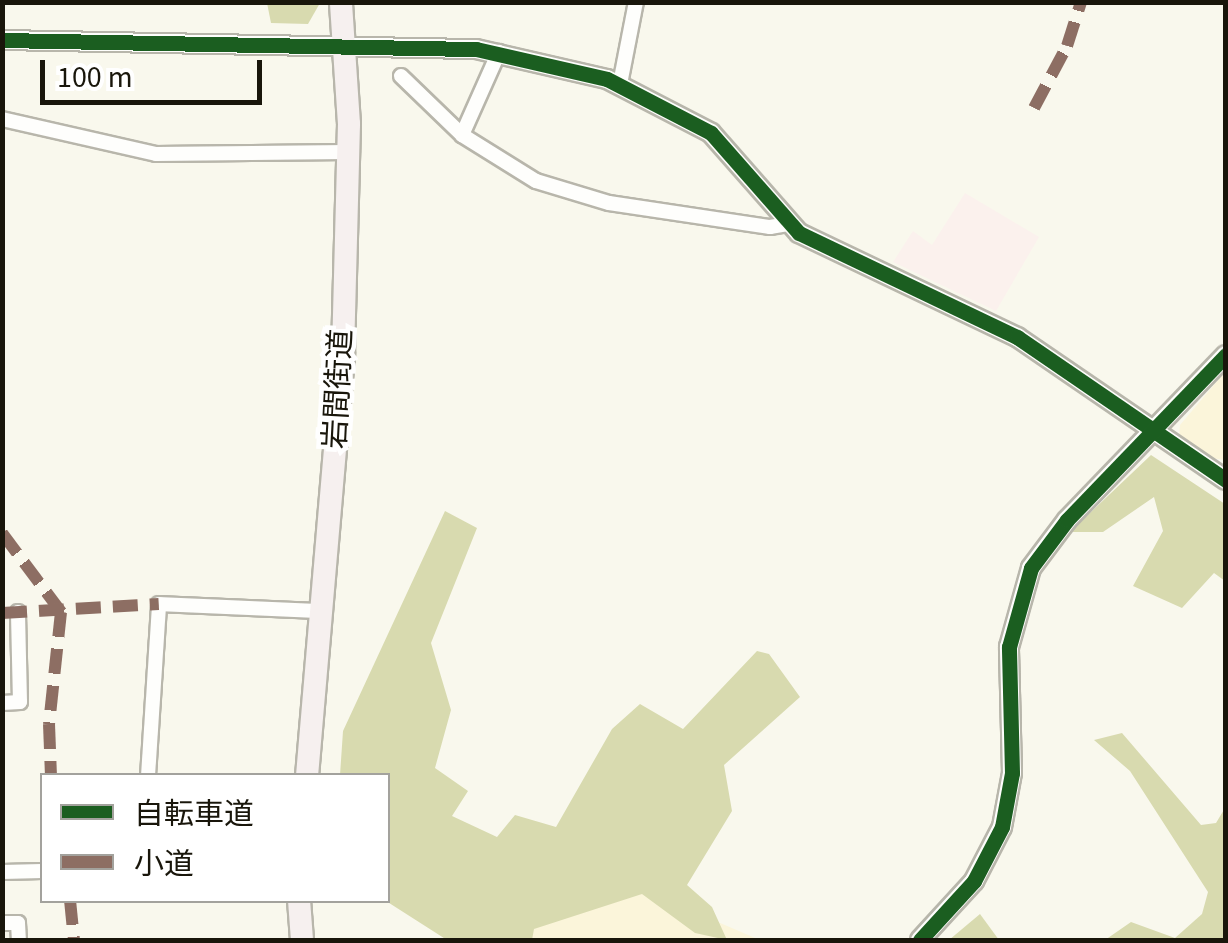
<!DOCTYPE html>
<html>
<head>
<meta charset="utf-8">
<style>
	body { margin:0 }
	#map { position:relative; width:1228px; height:943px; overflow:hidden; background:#f9f8ed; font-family:"Source Sans 3","Noto Sans JP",sans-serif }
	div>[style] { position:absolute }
	.built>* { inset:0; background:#fbf5da }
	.medical>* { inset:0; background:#fbf1ed }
	.forest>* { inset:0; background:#d8daaf }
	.roads { filter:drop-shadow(2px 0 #b8b6ab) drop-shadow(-2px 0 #b8b6ab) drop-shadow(0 2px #b8b6ab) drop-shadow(0 -2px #b8b6ab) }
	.minor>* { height:14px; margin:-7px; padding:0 7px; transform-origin:7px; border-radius:7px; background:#fefefc }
	.tertiary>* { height:18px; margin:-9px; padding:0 9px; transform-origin:9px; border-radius:9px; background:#fefefc }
	.primary>* { height:22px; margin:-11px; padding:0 11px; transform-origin:11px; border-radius:11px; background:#f6f0ef }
	.quiet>* { height:12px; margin-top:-6px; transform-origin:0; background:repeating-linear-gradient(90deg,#8d6e63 0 25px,transparent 0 37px) }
	.cycleway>* { height:15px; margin:-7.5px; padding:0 7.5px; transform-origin:7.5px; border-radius:7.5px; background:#1b5e20 }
	span { translate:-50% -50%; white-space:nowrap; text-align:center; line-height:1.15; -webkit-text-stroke:9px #fff; paint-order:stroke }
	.street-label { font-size:30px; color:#19160b }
	.frame { position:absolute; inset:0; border:5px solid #19160b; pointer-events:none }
	.legend { position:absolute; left:40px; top:773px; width:350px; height:130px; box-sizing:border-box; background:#fff; border:2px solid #a3a29d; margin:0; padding:12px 18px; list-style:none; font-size:30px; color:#19160b }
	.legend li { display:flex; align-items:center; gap:20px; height:50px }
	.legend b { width:50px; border:2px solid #a3a29d }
	.scale { position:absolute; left:40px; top:60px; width:222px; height:45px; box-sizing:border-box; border:5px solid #19160b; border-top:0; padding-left:12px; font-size:30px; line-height:35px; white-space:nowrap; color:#19160b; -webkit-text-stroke:8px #fff; paint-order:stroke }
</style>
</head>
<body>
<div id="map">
	<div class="built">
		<div style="clip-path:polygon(1225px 372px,1225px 460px,1205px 457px,1179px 437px,1180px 425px)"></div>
		<div style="clip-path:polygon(613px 893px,652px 894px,760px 940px,509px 940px)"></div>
	</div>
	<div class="medical">
		<div style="clip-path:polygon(965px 193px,1039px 237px,996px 311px,893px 262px,913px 231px,932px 245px)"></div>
	</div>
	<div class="forest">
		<div style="clip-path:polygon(267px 3px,267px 2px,320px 3px,308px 24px,271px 23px)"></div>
		<div style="clip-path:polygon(1151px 455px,1225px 504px,1225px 581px,1214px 573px,1182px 608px,1133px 586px,1163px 531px,1154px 497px,1103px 532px,1070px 532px)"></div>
		<div style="clip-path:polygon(445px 511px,477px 528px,431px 643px,451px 710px,435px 768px,468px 791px,452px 816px,497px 837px,515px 815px,556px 827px,612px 729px,640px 704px,683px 729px,757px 651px,769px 654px,800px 697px,724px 765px,732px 811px,687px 885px,712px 907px,727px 940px,695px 933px,642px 894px,534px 929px,532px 940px,447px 940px,386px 901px,388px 776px,340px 775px,343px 731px)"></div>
		<div style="clip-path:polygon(1122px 733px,1201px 825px,1216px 823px,1225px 808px,1225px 940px,1105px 940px,1131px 922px,1175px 938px,1202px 914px,1208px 892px,1130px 771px,1094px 740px)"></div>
		<div style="clip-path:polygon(980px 914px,999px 940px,949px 940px)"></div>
	</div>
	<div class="roads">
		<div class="minor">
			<div style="left:401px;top:76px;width:85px;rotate:44deg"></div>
			<div style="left:462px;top:135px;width:87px;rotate:31.9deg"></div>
			<div style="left:536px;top:181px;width:76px;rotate:16.8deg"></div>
			<div style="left:609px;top:203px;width:163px;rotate:8.5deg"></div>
			<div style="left:770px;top:227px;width:18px;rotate:-9deg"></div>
			<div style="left:620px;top:84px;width:84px;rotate:-79deg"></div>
			<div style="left:2px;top:119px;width:158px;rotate:12.8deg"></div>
			<div style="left:156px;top:154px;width:192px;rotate:-0.6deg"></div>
			<div style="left:462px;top:135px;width:91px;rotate:-66deg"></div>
			<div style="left:2px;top:703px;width:18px;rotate:-3deg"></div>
			<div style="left:20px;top:702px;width:90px;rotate:-91.3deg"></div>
			<div style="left:148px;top:776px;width:172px;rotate:-86.3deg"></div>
			<div style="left:159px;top:604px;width:163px;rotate:2.5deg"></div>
			<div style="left:2px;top:872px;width:40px;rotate:-1.4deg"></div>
			<div style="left:2px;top:923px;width:16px"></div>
			<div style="left:18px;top:923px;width:17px;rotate:87deg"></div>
		</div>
		<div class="tertiary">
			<div style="left:2px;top:40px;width:474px;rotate:1.1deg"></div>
			<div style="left:476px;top:49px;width:134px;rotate:12.9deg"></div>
			<div style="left:607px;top:79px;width:117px;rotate:27.4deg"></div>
			<div style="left:711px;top:133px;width:133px;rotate:48.7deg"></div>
			<div style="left:799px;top:233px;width:242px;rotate:25.5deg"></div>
			<div style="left:1017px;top:337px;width:253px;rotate:34.4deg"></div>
			<div style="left:920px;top:940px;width:80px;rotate:-47.5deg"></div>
			<div style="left:974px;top:881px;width:61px;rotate:-62.6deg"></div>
			<div style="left:1002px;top:827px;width:55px;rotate:-79.5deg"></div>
			<div style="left:1012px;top:773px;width:126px;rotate:-91.4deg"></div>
			<div style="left:1009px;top:647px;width:82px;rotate:-74.4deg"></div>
			<div style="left:1031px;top:568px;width:60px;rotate:-53.1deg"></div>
			<div style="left:1067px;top:520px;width:229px;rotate:-46.1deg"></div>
		</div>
		<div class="primary">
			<div style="left:307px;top:776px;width:425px;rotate:-85.1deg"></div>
			<div style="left:343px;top:353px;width:229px;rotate:-88.5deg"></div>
			<div style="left:349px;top:124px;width:122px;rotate:-93.8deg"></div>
			<div style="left:299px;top:900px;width:40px;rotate:85.7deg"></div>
		</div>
	</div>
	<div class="quiet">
		<div style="left:1034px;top:108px;width:70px;rotate:-62deg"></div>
		<div style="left:1067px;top:46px;width:46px;rotate:-72.3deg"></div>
		<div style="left:2px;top:533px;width:99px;rotate:53.2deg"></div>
		<div style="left:61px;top:612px;width:113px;rotate:96.1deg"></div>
		<div style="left:49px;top:724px;width:52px;rotate:87.8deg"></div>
		<div style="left:2px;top:613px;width:157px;rotate:-3.3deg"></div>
		<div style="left:70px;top:900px;width:40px;rotate:84.3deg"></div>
	</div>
	<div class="cycleway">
		<div style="left:2px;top:40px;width:474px;rotate:1.1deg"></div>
		<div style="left:476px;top:49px;width:134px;rotate:12.9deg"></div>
		<div style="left:607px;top:79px;width:117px;rotate:27.4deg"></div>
		<div style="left:711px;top:133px;width:133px;rotate:48.7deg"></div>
		<div style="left:799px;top:233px;width:242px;rotate:25.5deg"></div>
		<div style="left:1017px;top:337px;width:253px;rotate:34.4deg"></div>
		<div style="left:920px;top:940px;width:80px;rotate:-47.5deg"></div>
		<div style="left:974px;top:881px;width:61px;rotate:-62.6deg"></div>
		<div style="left:1002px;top:827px;width:55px;rotate:-79.5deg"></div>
		<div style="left:1012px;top:773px;width:126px;rotate:-91.4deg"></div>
		<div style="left:1009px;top:647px;width:82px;rotate:-74.4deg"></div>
		<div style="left:1031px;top:568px;width:60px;rotate:-53.1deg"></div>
		<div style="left:1067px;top:520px;width:229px;rotate:-46.1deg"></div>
	</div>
	<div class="street-label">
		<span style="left:339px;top:389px;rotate:-87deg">岩間街道</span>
	</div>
	<div class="frame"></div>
	<ul class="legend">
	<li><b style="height:12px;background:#1b5e20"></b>自転車道</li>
	<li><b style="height:12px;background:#8d6e63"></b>小道</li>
	</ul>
	<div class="scale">100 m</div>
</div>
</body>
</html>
